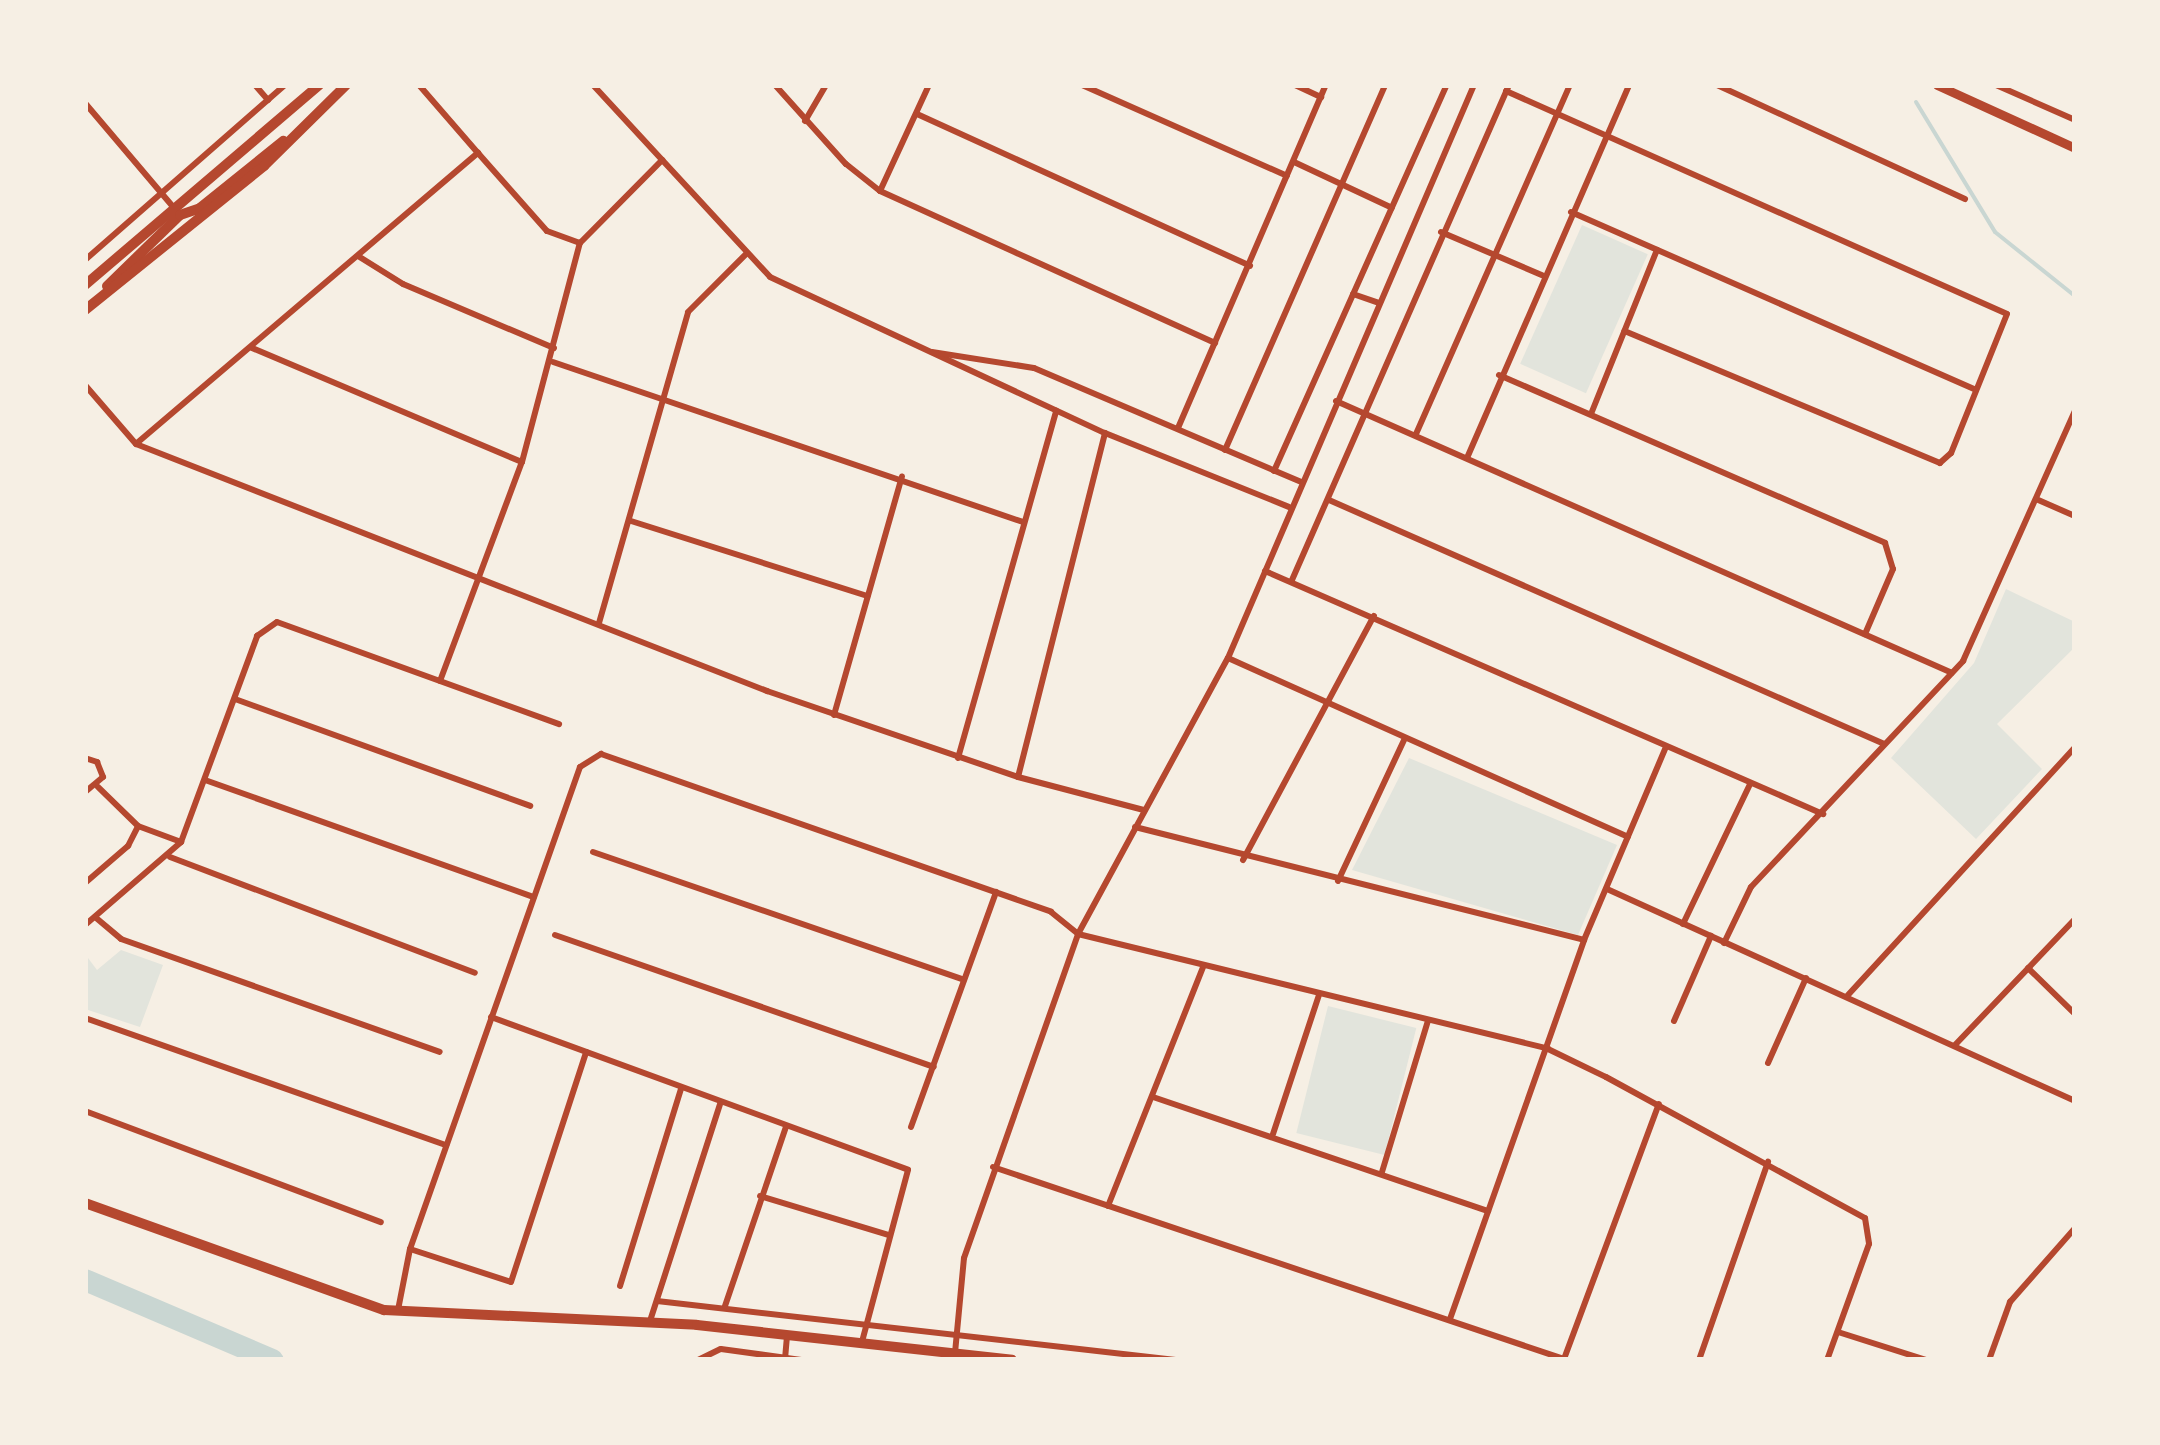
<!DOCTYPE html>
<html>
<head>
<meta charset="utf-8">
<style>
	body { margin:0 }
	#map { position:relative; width:2160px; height:1445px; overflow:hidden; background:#f6efe4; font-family:"Roboto Condensed",sans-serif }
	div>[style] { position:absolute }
	.green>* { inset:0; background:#e2e4dc; transform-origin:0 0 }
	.stream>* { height:4px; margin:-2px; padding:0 2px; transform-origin:2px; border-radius:2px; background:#c9d6d2 }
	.river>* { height:22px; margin:-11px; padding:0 11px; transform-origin:11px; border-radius:11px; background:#c9d6d2 }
	.minor>* { height:6px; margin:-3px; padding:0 3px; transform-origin:3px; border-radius:3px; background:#b5482f }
	.tertiary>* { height:9px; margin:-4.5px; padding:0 4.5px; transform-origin:4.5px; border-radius:4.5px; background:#b5482f }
	.secondary>* { height:10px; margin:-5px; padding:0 5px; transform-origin:5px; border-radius:5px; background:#b5482f }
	span { translate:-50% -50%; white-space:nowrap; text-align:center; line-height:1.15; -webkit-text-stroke:10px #f6efe4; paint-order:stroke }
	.frame { position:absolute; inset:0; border:88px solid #f6efe4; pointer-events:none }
</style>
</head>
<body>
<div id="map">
	<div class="green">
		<div style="left:1582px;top:225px;width:72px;height:152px;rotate:24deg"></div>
		<div style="clip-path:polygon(2006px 589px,2075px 622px,2075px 647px,1997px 724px,2042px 769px,1976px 839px,1891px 758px,1974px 663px)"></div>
		<div style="clip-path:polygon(1409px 758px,1617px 845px,1578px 935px,1352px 870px)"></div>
		<div style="clip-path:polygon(121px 950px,163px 965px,140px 1027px,85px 1009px,85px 954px,97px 970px)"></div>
		<div style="left:1328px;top:1006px;width:91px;height:131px;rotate:14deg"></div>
	</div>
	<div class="stream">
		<div style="left:1916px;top:102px;width:152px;rotate:58.7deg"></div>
		<div style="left:1995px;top:232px;width:102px;rotate:38.7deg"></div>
	</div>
	<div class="river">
		<div style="left:85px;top:1280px;width:204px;rotate:23.1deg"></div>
	</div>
	<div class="minor">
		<div style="left:255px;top:85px;width:20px;rotate:49deg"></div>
		<div style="left:419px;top:85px;width:90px;rotate:49.1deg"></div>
		<div style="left:593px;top:85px;width:261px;rotate:47.3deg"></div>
		<div style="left:770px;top:277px;width:370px;rotate:25deg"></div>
		<div style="left:1105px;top:433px;width:198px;rotate:21.9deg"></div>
		<div style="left:775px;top:85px;width:106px;rotate:48.1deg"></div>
		<div style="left:846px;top:164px;width:43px;rotate:38.5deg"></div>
		<div style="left:880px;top:191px;width:368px;rotate:24.4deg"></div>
		<div style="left:1082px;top:85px;width:224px;rotate:23.9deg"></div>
		<div style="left:1295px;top:85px;width:29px;rotate:25deg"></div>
		<div style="left:1717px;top:85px;width:273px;rotate:24.7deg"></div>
		<div style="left:1996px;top:85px;width:86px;rotate:23.9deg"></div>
		<div style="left:1506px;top:91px;width:548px;rotate:23.99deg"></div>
		<div style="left:2007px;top:314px;width:150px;rotate:111.9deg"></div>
		<div style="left:1951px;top:453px;width:15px;rotate:138deg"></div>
		<div style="left:1940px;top:463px;width:342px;rotate:-157.3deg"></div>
		<div style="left:85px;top:103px;width:138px;rotate:49.7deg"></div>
		<div style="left:917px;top:114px;width:366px;rotate:24.5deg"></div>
		<div style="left:805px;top:121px;width:42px;rotate:-59.7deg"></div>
		<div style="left:1294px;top:162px;width:108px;rotate:25.1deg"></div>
		<div style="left:880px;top:191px;width:117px;rotate:-65.2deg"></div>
		<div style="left:1571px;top:212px;width:442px;rotate:23.7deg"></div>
		<div style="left:1441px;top:232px;width:110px;rotate:23.1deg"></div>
		<div style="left:358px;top:256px;width:53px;rotate:31.9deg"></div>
		<div style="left:403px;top:284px;width:164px;rotate:23deg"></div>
		<div style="left:85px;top:260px;width:266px;rotate:-41.2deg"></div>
		<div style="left:1353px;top:294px;width:28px;rotate:19deg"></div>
		<div style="left:252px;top:348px;width:293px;rotate:22.9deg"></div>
		<div style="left:932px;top:352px;width:103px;rotate:8.9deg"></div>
		<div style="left:1034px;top:368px;width:290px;rotate:23.1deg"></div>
		<div style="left:553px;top:362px;width:497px;rotate:18.8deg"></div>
		<div style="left:1499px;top:375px;width:421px;rotate:23.5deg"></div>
		<div style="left:1885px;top:543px;width:27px;rotate:73deg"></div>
		<div style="left:1893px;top:569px;width:71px;rotate:113.3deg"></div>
		<div style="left:85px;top:385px;width:78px;rotate:49.2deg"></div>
		<div style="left:136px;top:444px;width:678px;rotate:21.38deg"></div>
		<div style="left:767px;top:691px;width:265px;rotate:18.9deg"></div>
		<div style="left:1018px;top:777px;width:130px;rotate:14.7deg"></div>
		<div style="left:1336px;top:401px;width:673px;rotate:23.82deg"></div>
		<div style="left:1591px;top:414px;width:177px;rotate:-68.1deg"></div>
		<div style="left:1178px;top:428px;width:374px;rotate:-66.7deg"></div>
		<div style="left:1416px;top:434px;width:381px;rotate:-66.2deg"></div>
		<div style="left:137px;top:443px;width:448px;rotate:-40.4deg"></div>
		<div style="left:478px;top:153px;width:104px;rotate:48.5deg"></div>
		<div style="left:547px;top:231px;width:35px;rotate:20deg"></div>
		<div style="left:1225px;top:450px;width:399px;rotate:-66.3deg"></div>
		<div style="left:1467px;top:458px;width:407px;rotate:-66.5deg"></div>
		<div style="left:1274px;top:471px;width:423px;rotate:-65.9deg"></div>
		<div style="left:2036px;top:499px;width:43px;rotate:23.6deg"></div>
		<div style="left:1329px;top:500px;width:606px;rotate:23.73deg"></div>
		<div style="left:631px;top:521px;width:248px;rotate:17.6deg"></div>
		<div style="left:1265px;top:571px;width:609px;rotate:23.53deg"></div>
		<div style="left:1292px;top:580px;width:540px;rotate:-66.33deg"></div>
		<div style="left:599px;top:623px;width:323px;rotate:-74deg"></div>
		<div style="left:688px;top:312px;width:82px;rotate:-45deg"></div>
		<div style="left:1228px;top:658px;width:438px;rotate:24.1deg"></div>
		<div style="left:440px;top:681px;width:234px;rotate:-69.5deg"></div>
		<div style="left:522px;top:462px;width:227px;rotate:-75.2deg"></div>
		<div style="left:580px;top:243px;width:117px;rotate:-45.3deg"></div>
		<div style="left:235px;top:699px;width:314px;rotate:19.9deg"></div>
		<div style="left:834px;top:715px;width:248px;rotate:-74.1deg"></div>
		<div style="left:85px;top:758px;width:13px;rotate:18deg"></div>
		<div style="left:97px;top:762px;width:16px;rotate:68deg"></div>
		<div style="left:103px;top:777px;width:23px;rotate:140deg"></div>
		<div style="left:958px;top:758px;width:361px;rotate:-74.2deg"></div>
		<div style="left:1018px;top:777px;width:355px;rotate:-75.8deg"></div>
		<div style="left:205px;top:780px;width:349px;rotate:19.6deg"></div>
		<div style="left:138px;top:826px;width:46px;rotate:20.4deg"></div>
		<div style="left:1135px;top:827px;width:463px;rotate:14.1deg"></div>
		<div style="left:593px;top:852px;width:392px;rotate:19deg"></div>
		<div style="left:170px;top:857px;width:326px;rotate:20.8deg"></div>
		<div style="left:1243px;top:860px;width:277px;rotate:-61.8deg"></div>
		<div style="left:1338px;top:881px;width:156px;rotate:-64.9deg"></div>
		<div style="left:85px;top:883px;width:57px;rotate:-40.7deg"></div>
		<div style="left:128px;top:846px;width:22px;rotate:-63deg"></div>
		<div style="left:138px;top:826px;width:56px;rotate:-135.7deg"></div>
		<div style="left:1607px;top:889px;width:514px;rotate:24.37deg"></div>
		<div style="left:95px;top:917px;width:34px;rotate:40deg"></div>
		<div style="left:121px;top:939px;width:338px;rotate:19.5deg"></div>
		<div style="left:1683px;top:924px;width:155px;rotate:-64.4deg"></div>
		<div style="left:85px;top:925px;width:127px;rotate:-40.8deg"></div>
		<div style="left:181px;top:842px;width:220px;rotate:-69.7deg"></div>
		<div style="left:257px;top:636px;width:24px;rotate:-35deg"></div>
		<div style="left:277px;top:622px;width:300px;rotate:19.9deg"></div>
		<div style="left:555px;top:935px;width:401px;rotate:19.2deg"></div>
		<div style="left:1724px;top:943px;width:62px;rotate:-64.3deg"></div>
		<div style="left:1751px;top:887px;width:310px;rotate:-46.8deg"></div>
		<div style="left:1963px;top:661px;width:274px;rotate:-65.9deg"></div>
		<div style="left:2028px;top:968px;width:66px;rotate:44.4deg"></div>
		<div style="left:1848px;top:995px;width:336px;rotate:-47.5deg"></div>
		<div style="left:491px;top:1017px;width:444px;rotate:20.1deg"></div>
		<div style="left:908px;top:1170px;width:178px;rotate:105deg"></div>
		<div style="left:85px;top:1018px;width:383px;rotate:19.4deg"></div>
		<div style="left:1674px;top:1021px;width:93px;rotate:-66.5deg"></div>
		<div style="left:1955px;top:1045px;width:174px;rotate:-46.4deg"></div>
		<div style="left:1768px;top:1063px;width:93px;rotate:-65.9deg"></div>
		<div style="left:1153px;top:1097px;width:354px;rotate:18.8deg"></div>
		<div style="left:85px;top:1111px;width:316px;rotate:20.6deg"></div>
		<div style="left:911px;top:1127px;width:250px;rotate:-70.1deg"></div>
		<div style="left:1273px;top:1134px;width:146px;rotate:-71.7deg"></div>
		<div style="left:993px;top:1167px;width:602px;rotate:18.59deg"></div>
		<div style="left:1382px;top:1172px;width:158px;rotate:-73.1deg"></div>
		<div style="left:760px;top:1196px;width:134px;rotate:16.9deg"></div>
		<div style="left:1108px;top:1206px;width:257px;rotate:-68.3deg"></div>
		<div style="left:410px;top:1249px;width:106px;rotate:18.1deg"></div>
		<div style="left:511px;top:1282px;width:242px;rotate:-71.9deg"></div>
		<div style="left:620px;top:1286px;width:206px;rotate:-72.8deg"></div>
		<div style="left:657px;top:1301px;width:522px;rotate:6.49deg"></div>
		<div style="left:725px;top:1306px;width:189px;rotate:-71.2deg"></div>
		<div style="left:398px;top:1310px;width:62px;rotate:-78.9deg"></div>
		<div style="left:410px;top:1249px;width:511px;rotate:-70.57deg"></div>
		<div style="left:580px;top:767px;width:25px;rotate:-32deg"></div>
		<div style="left:601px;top:754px;width:477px;rotate:19.3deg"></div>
		<div style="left:1051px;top:912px;width:35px;rotate:39deg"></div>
		<div style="left:1078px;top:934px;width:484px;rotate:13.7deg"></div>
		<div style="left:1548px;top:1049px;width:64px;rotate:25.8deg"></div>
		<div style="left:1606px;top:1077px;width:295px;rotate:28.6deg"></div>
		<div style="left:1865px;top:1218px;width:26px;rotate:81deg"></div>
		<div style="left:1869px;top:1244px;width:123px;rotate:109.9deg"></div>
		<div style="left:1450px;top:1319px;width:402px;rotate:-70.5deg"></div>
		<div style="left:1584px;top:940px;width:210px;rotate:-67deg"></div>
		<div style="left:650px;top:1321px;width:228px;rotate:-72.1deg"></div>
		<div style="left:1838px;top:1332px;width:92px;rotate:17.7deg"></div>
		<div style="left:955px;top:1353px;width:95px;rotate:-84.6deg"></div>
		<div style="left:964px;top:1258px;width:343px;rotate:-70.6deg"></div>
		<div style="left:1078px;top:934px;width:314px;rotate:-61.5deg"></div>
		<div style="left:1228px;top:658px;width:624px;rotate:-66.77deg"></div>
		<div style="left:785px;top:1359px;width:24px;rotate:-85deg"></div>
		<div style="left:1564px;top:1359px;width:272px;rotate:-69.6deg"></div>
		<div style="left:698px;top:1360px;width:25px;rotate:-26deg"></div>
		<div style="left:721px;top:1349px;width:81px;rotate:7.8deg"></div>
		<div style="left:1699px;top:1360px;width:210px;rotate:-70.8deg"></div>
		<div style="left:1989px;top:1360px;width:62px;rotate:-70.1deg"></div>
		<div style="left:2010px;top:1302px;width:98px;rotate:-48.7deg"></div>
	</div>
	<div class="tertiary">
		<div style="left:1937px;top:85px;width:152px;rotate:24.5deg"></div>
	</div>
	<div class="secondary">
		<div style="left:85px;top:285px;width:308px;rotate:-40.5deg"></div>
		<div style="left:107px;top:286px;width:102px;rotate:-44.2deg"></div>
		<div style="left:180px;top:215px;width:21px;rotate:-19deg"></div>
		<div style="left:200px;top:208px;width:107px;rotate:-38.9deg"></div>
		<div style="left:85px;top:310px;width:230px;rotate:-38.8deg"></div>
		<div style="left:264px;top:166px;width:115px;rotate:-44.6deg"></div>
		<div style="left:85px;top:1203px;width:318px;rotate:19.7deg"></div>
		<div style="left:384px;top:1310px;width:313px;rotate:2.7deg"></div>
		<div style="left:697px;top:1325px;width:317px;rotate:6.3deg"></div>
	</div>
	<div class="frame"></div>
</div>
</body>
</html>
